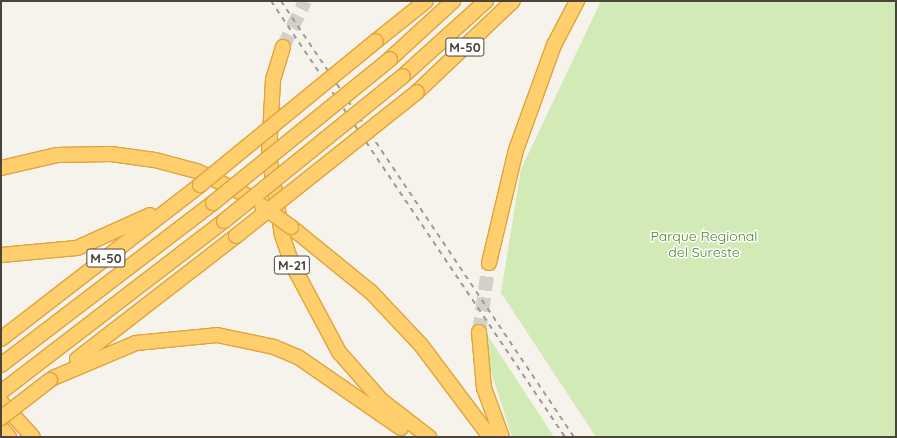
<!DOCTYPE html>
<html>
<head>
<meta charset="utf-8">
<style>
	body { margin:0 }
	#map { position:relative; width:897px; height:438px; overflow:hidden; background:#f6f3ec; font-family:Quicksand,sans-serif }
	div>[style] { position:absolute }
	.green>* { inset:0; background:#d2eab5 }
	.highway-tunnel>* { height:14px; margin-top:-7px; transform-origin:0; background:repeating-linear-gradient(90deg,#d4d0c8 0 14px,transparent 0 21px) }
	.roads { filter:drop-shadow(1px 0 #e0a43c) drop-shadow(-1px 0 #e0a43c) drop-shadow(0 1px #e0a43c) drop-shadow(0 -1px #e0a43c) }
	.highway>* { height:14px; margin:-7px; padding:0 7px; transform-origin:7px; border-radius:7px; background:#ffcf6e }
	.rail>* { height:2px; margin-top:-1px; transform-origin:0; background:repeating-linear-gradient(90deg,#9a9a9a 0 5px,transparent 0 10px) }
	.bridges { filter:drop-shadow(1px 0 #e0a43c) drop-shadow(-1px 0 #e0a43c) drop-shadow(0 1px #e0a43c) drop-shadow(0 -1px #e0a43c) }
	.highway-bridge>* { height:14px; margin:-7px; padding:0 7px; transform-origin:7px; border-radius:7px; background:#ffcf6e }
	span { translate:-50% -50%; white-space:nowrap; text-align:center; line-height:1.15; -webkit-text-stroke:3px #fff; paint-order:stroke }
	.shield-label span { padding:1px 3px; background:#fff; border:1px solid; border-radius:3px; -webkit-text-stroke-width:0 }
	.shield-label { font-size:13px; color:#4b4439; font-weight:700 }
	.park-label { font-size:14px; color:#4a7f2a }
	.frame { position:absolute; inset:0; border:2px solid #4b4439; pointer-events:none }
</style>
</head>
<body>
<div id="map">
	<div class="green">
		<div style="clip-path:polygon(601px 1px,896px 1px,896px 437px,596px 437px,501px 293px,521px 169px)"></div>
		<div style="clip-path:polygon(488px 336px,554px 437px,512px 437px,487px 359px)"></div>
	</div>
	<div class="highway-tunnel">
		<div style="left:283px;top:47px;width:51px;rotate:-64.4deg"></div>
		<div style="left:479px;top:332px;width:70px;rotate:-81.8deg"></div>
	</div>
	<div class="roads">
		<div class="highway">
			<div style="left:376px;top:41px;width:64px;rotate:-38.7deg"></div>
			<div style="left:283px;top:47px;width:34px;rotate:107deg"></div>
			<div style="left:273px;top:80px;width:75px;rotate:93.1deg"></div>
			<div style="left:269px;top:155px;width:81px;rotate:80.8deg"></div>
			<div style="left:282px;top:235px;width:31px;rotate:71deg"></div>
			<div style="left:292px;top:264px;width:100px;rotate:61.9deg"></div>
			<div style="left:339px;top:352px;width:64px;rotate:48.8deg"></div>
			<div style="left:381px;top:400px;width:61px;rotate:37.6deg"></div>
			<div style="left:390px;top:59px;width:86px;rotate:-42.6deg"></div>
			<div style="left:403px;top:76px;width:112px;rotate:-42.1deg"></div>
			<div style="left:417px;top:92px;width:132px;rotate:-43.5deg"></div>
			<div style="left:1px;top:168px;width:57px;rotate:-13.1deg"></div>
			<div style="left:57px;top:155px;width:54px;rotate:-1.1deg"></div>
			<div style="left:111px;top:154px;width:44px;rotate:7.8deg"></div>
			<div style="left:155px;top:160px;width:43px;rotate:14.7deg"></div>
			<div style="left:197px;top:171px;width:55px;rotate:26.1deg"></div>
			<div style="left:291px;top:227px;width:103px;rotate:39.1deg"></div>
			<div style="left:371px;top:292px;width:73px;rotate:46.7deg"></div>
			<div style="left:421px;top:345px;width:115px;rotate:53.1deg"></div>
			<div style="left:1px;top:255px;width:76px;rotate:-5.3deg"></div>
			<div style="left:77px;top:248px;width:80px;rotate:-24.3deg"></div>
			<div style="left:489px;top:263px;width:116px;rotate:-76.6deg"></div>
			<div style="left:516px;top:150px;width:112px;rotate:-70.1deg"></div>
			<div style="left:554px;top:45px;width:50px;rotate:-62.4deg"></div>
			<div style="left:479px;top:332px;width:56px;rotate:84.9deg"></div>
			<div style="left:484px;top:388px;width:52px;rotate:69.8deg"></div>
			<div style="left:1px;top:339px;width:252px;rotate:-37.7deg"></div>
			<div style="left:77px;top:359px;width:201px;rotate:-37.7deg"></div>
			<div style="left:1px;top:365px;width:267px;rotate:-37.4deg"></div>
			<div style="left:53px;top:378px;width:90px;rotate:-22.9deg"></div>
			<div style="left:136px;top:343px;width:81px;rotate:-5.6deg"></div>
			<div style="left:217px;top:335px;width:58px;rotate:11.9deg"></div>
			<div style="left:274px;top:347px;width:26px;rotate:23deg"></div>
			<div style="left:298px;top:357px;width:125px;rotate:34.6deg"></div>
			<div style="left:1px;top:392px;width:281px;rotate:-37.5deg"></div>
			<div style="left:1px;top:402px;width:47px;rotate:47.6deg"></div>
			<div style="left:1px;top:428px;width:12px;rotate:48deg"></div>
		</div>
	</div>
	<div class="rail">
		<div style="left:271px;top:1px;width:526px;rotate:56.01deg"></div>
		<div style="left:281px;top:1px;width:525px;rotate:56.1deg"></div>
	</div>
	<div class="bridges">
		<div class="highway-bridge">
			<div style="left:200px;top:185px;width:227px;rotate:-39.3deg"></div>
			<div style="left:213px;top:203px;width:228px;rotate:-39.1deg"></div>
			<div style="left:262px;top:206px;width:36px;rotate:36deg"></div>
			<div style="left:224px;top:221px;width:230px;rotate:-39deg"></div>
			<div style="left:236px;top:236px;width:231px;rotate:-38.5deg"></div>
			<div style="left:1px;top:418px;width:62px;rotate:-37.8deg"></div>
		</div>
	</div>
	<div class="shield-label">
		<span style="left:465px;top:47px">M-50</span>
		<span style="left:106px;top:258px">M-50</span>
		<span style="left:292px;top:265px">M-21</span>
	</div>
	<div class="park-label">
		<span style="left:704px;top:244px">Parque Regional<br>del Sureste</span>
	</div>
	<div class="frame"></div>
</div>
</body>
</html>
